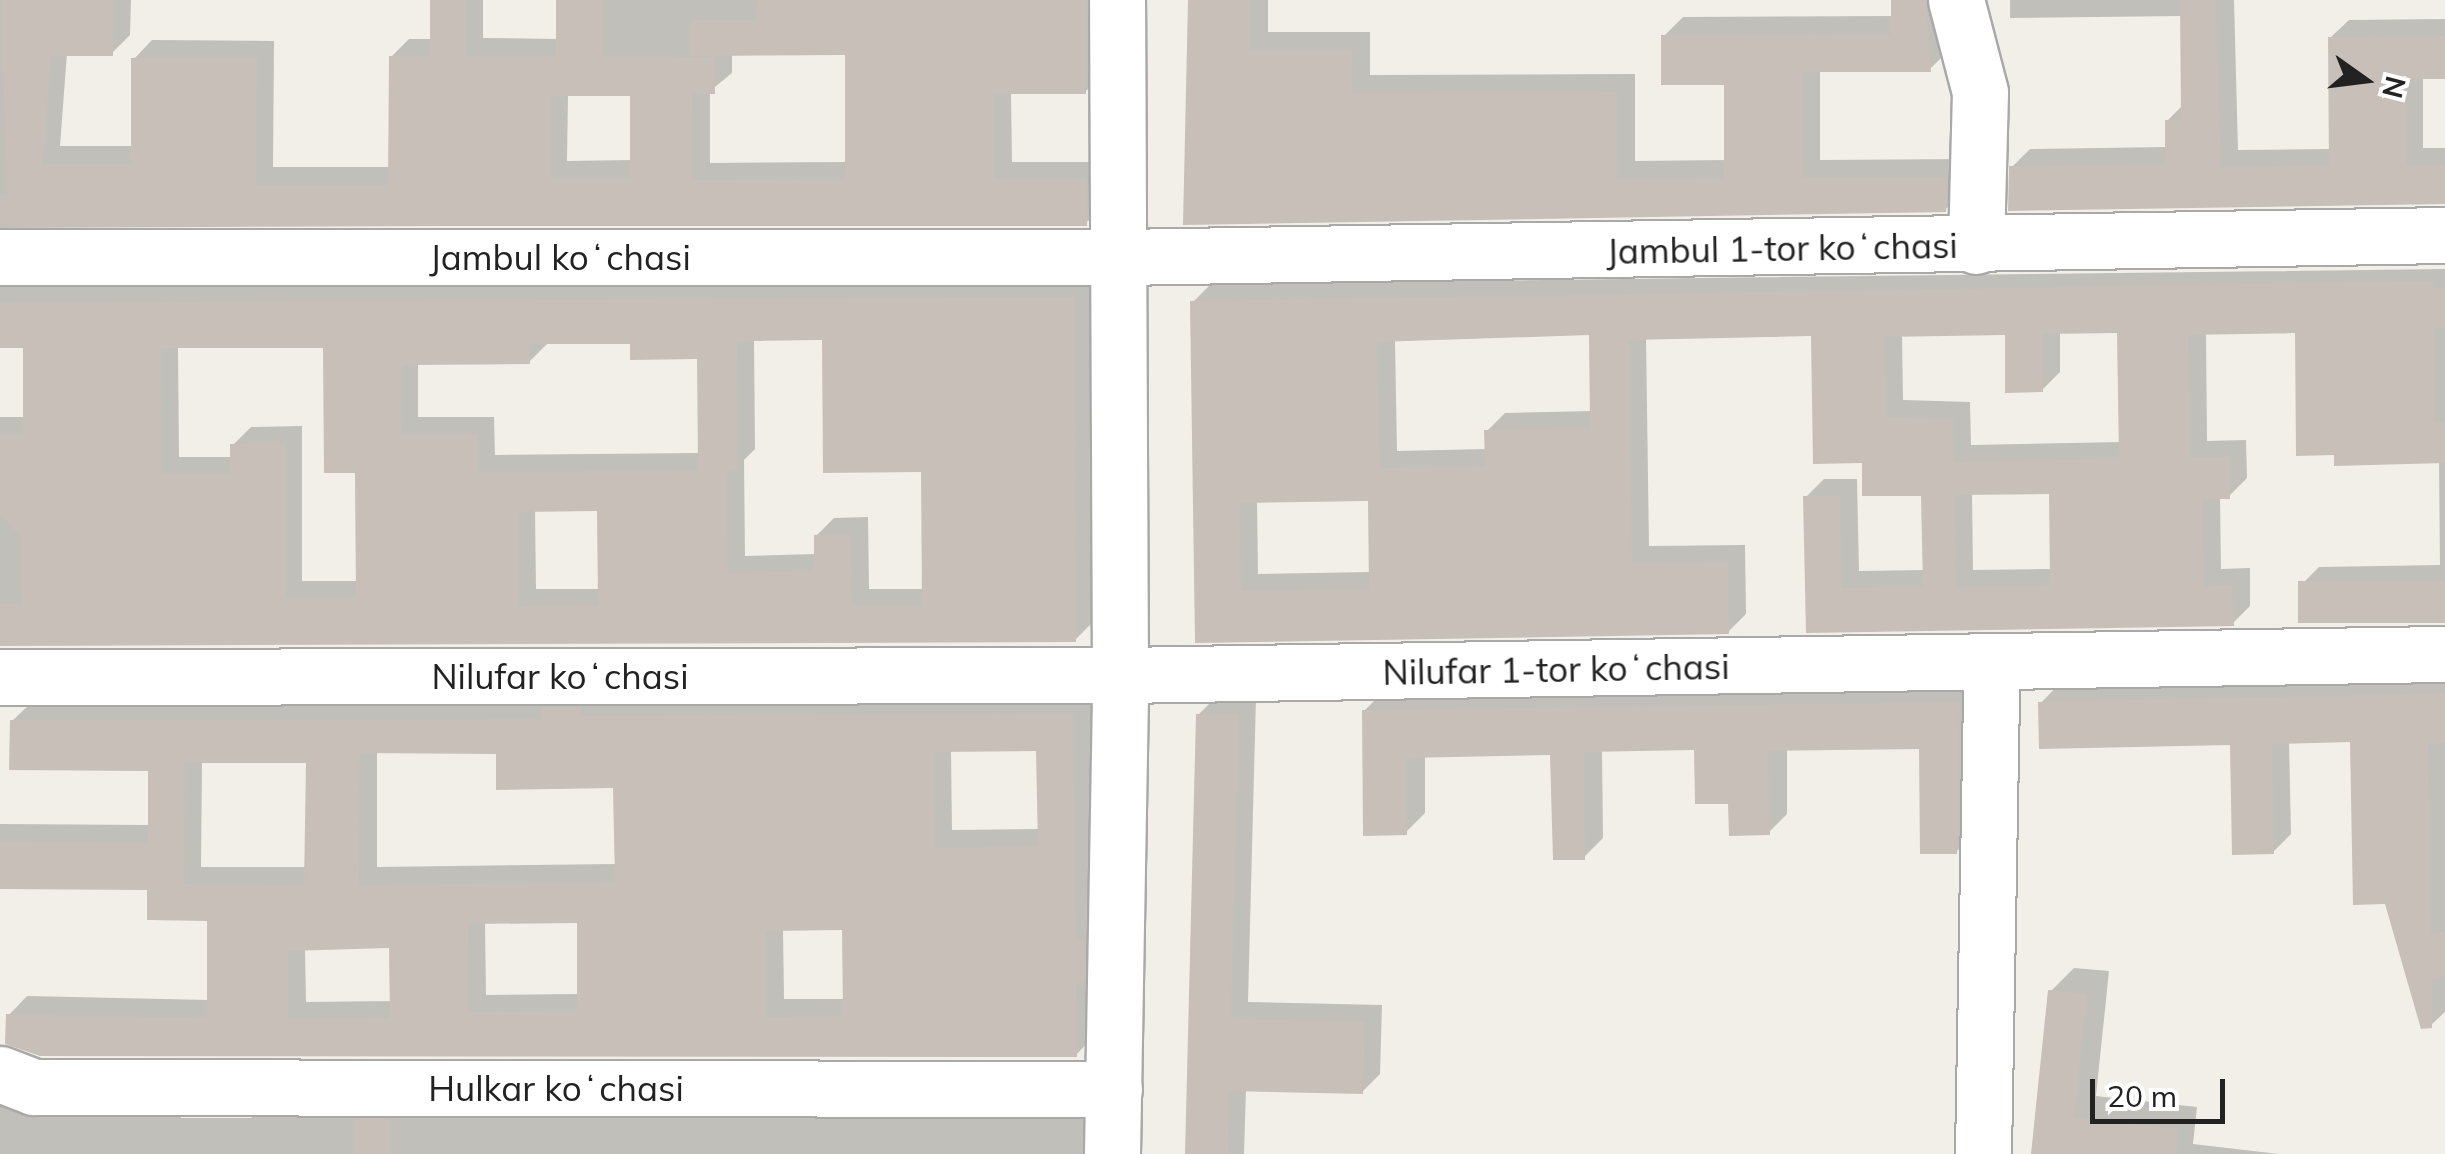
<!DOCTYPE html>
<html>
<head>
<meta charset="utf-8">
<style>
	body { margin:0 }
	#map { position:relative; width:2445px; height:1154px; overflow:hidden; background:#f2efe9; font-family:Mulish,sans-serif }
	div>[style] { position:absolute }
	.shadow>* { inset:0; background:#0003 }
	.building>* { inset:0; background:#c7bfb8; transform-origin:0 0 }
	.roads { filter:drop-shadow(2px 0 #a9a9a9) drop-shadow(-2px 0 #a9a9a9) drop-shadow(0 2px #a9a9a9) drop-shadow(0 -2px #a9a9a9) }
	.minor>* { height:55px; margin:-27.5px; padding:0 27.5px; transform-origin:27.5px; border-radius:27.5px; background:#fff }
	span { translate:-50% -50%; white-space:nowrap; text-align:center; line-height:1.15; -webkit-text-stroke:8px #fff; paint-order:stroke }
	.street-label { font-size:35px; color:#222 }
	.north { position:absolute; left:2315px; top:30px; width:100px; height:100px; -webkit-text-stroke:8px #fff; paint-order:stroke; rotate:104deg; font-size:28px; font-weight:700; line-height:40px; text-align:center; color:#222 }
	.north::after { content:''; display:block; margin:auto; width:35px; height:45px; background:#222; clip-path:polygon(50% 0,100% 100%,50% 72%,0 100%) }
	.scale { position:absolute; left:2090px; top:1079px; width:135px; height:45px; box-sizing:border-box; border:5px solid #222; border-top:0; padding-left:12px; font-size:30px; line-height:35px; white-space:nowrap; color:#222; -webkit-text-stroke:8px #fff; paint-order:stroke }
</style>
</head>
<body>
<div id="map">
	<div class="shadow">
		<div style="clip-path:polygon(evenodd,0 0,131px 0,130px 35px,112px 53px,67px 53px,60px 146px,133px 146px,134px 59px,152px 40px,274px 41px,273px 167px,391px 167px,391px 57px,409px 39px,432px 39px,432px 0,483px 0,483px 38px,559px 39px,559px 0,1103px 0,1103px 74px,1085px 92px,1011px 92px,1012px 162px,1104px 162px,1104px 205px,1086px 223px,0 228px,0 0,732px 53px,848px 53px,847px 162px,710px 163px,710px 91px,732px 73px,732px 53px,0 0,568px 94px,633px 94px,633px 160px,567px 161px,568px 94px)"></div>
		<div style="clip-path:polygon(1189px 0,1268px 0,1268px 32px,1370px 32px,1370px 75px,1635px 74px,1635px 161px,1727px 160px,1726px 82px,1664px 36px,1683px 17px,1894px 16px,1894px 0,1949px 0,1949px 50px,1930px 69px,1820px 70px,1820px 160px,1964px 159px,1964px 190px,1945px 210px,1186px 222px)"></div>
		<div style="clip-path:polygon(2010px 0,2234px 0,2238px 150px,2331px 149px,2330px 38px,2349px 20px,2445px 19px,2445px 76px,2423px 76px,2423px 148px,2445px 148px,2445px 201px,2012px 167px,2030px 149px,2167px 147px,2167px 121px,2183px 105px,2183px 16px,2010px 18px)"></div>
		<div style="clip-path:polygon(evenodd,2445px 269px,2445px 621px,2301px 585px,2319px 567px,2440px 565px,2439px 461px,2297px 331px,2206px 332px,2207px 441px,2246px 440px,2247px 478px,2229px 496px,2220px 497px,2221px 569px,2250px 568px,2250px 606px,2232px 624px,1808px 630px,1806px 497px,1824px 479px,1857px 479px,1859px 571px,1925px 570px,1924px 493px,1814px 334px,1646px 337px,1649px 546px,1745px 545px,1746px 614px,1728px 632px,1198px 640px,1193px 302px,1211px 284px,2445px 269px,2119px 330px,2121px 442px,1971px 445px,1970px 402px,1903px 400px,1902px 334px,2007px 333px,2042px 390px,2060px 372px,2060px 331px,2119px 330px,2445px 269px,1591px 332px,1592px 411px,1505px 413px,1487px 431px,1487px 449px,1397px 451px,1395px 339px,1591px 332px,2445px 269px,2052px 491px,2052px 569px,1973px 570px,1972px 492px,2052px 491px,2445px 269px,1370px 498px,1371px 572px,1258px 574px,1257px 500px,1370px 498px)"></div>
		<div style="clip-path:polygon(evenodd,1092px 280px,1093px 622px,1075px 640px,0 644px,0 417px,25px 417px,25px 346px,0 346px,0 287px,1092px 280px,825px 337px,924px 470px,924px 589px,869px 589px,868px 517px,834px 518px,816px 536px,816px 554px,745px 556px,744px 460px,755px 449px,754px 338px,825px 337px,1092px 280px,632px 342px,700px 357px,700px 453px,495px 455px,494px 417px,418px 417px,418px 363px,529px 362px,547px 344px,632px 342px,1092px 280px,326px 345px,357px 470px,358px 581px,302px 581px,302px 426px,251px 427px,233px 445px,233px 457px,179px 457px,178px 346px,326px 345px,1092px 280px,535px 509px,600px 509px,601px 589px,536px 589px,535px 509px)"></div>
		<div style="clip-path:polygon(2445px 676px,2445px 1012px,2431px 1025px,2352px 740px,2289px 741px,2291px 834px,2273px 852px,2232px 742px,2041px 703px,2059px 684px)"></div>
		<div style="clip-path:polygon(1978px 684px,1975px 833px,1956px 852px,1921px 746px,1787px 748px,1787px 814px,1768px 833px,1731px 801px,1697px 748px,1602px 749px,1603px 838px,1584px 857px,1553px 753px,1425px 755px,1425px 813px,1406px 832px,1364px 711px,1383px 692px)"></div>
		<div style="clip-path:polygon(evenodd,1091px 696px,1094px 1036px,1076px 1055px,9px 1015px,27px 996px,209px 1000px,210px 918px,149px 888px,0 887px,0 824px,150px 825px,150px 768px,12px 721px,31px 703px,1091px 696px,1039px 749px,1040px 829px,952px 830px,951px 750px,1039px 749px,1091px 696px,377px 751px,499px 752px,616px 786px,617px 864px,377px 867px,377px 751px,1091px 696px,202px 760px,309px 761px,307px 867px,201px 867px,202px 760px,1091px 696px,579px 921px,579px 994px,486px 995px,485px 922px,579px 921px,1091px 696px,844px 927px,845px 999px,784px 999px,783px 928px,844px 927px,1091px 696px,392px 946px,393px 1001px,306px 1002px,305px 948px,392px 946px)"></div>
		<div style="clip-path:polygon(1216px 697px,1256px 698px,1248px 1002px,1382px 1005px,1380px 1074px,1362px 1092px,1246px 1089px,1244px 1154px,1187px 1154px,1198px 715px)"></div>
		<div style="clip-path:polygon(2074px 968px,2109px 971px,2096px 1096px,2197px 1107px,2193px 1144px,2279px 1154px,2034px 1154px,2051px 991px)"></div>
		<div style="clip-path:polygon(0 1099px,180px 1107px,181px 1118px,251px 1118px,262px 1107px,301px 1106px,302px 1118px,359px 1117px,375px 1101px,1095px 1111px,1095px 1154px,0 1154px)"></div>
	</div>
	<div class="building">
		<div style="clip-path:polygon(evenodd,1px 0,114px 0,113px 56px,51px 56px,43px 164px,131px 164px,131px 58px,257px 58px,256px 185px,388px 185px,389px 56px,430px 56px,430px 0,466px 0,466px 56px,556px 56px,556px 0,602px 0,602px 56px,715px 57px,715px 94px,692px 94px,693px 180px,845px 179px,845px 55px,691px 56px,691px 20px,756px 20px,757px 0,1086px 0,1086px 94px,994px 94px,994px 179px,1087px 179px,1087px 226px,0 226px,0 195px,7px 195px,1px 0,551px 96px,630px 96px,630px 178px,550px 178px,551px 96px)"></div>
		<div style="clip-path:polygon(1188px 0,1250px 0,1250px 50px,1352px 50px,1352px 93px,1617px 92px,1617px 179px,1724px 178px,1724px 85px,1661px 85px,1661px 35px,1891px 34px,1891px 0,1926px 0,1931px 72px,1802px 72px,1802px 177px,1947px 177px,1946px 212px,1183px 225px)"></div>
		<div style="clip-path:polygon(2180px 0,2216px 0,2221px 167px,2329px 165px,2328px 37px,2445px 36px,2445px 79px,2406px 79px,2406px 165px,2445px 165px,2445px 204px,2008px 211px,2009px 166px,2165px 164px,2165px 120px,2181px 120px)"></div>
		<div style="clip-path:polygon(evenodd,2433px 281px,2433px 288px,2445px 288px,2445px 328px,2434px 328px,2435px 423px,2445px 423px,2445px 463px,2334px 466px,2334px 455px,2296px 456px,2295px 333px,2188px 335px,2190px 457px,2229px 457px,2230px 499px,2203px 499px,2204px 586px,2232px 585px,2234px 626px,1806px 633px,1803px 496px,1840px 496px,1842px 588px,1923px 587px,1921px 496px,1862px 496px,1862px 463px,1813px 464px,1811px 336px,1629px 340px,1632px 563px,1728px 562px,1729px 634px,1195px 643px,1190px 301px,2433px 281px,2117px 333px,2119px 459px,1954px 462px,1953px 419px,1886px 417px,1884px 337px,2005px 335px,2005px 393px,2043px 392px,2042px 334px,2117px 333px,2433px 281px,1589px 335px,1590px 428px,1484px 430px,1485px 466px,1380px 468px,1377px 342px,1589px 335px,2433px 281px,2049px 494px,2050px 586px,1956px 587px,1955px 495px,2049px 494px,2433px 281px,1368px 501px,1369px 589px,1241px 591px,1240px 503px,1368px 501px)"></div>
		<div style="clip-path:polygon(evenodd,1075px 297px,1076px 642px,0 646px,0 604px,22px 604px,21px 538px,0 515px,0 434px,23px 434px,23px 348px,0 348px,0 303px,1075px 297px,822px 340px,823px 473px,921px 472px,922px 606px,852px 606px,851px 534px,814px 535px,814px 571px,728px 573px,727px 470px,738px 470px,737px 341px,822px 340px,1075px 297px,529px 344px,630px 344px,630px 360px,697px 359px,698px 470px,478px 472px,477px 434px,401px 434px,402px 365px,530px 364px,529px 344px,1075px 297px,161px 348px,323px 348px,324px 473px,355px 473px,356px 598px,285px 598px,285px 443px,230px 444px,230px 474px,162px 474px,161px 348px,1075px 297px,597px 511px,598px 605px,518px 606px,518px 512px,597px 511px)"></div>
		<div style="left:2445px;top:581px;width:42px;height:147px;rotate:90deg"></div>
		<div style="clip-path:polygon(2445px 693px,2445px 743px,2428px 744px,2431px 935px,2445px 931px,2445px 976px,2432px 980px,2432px 1028px,2421px 1029px,2385px 904px,2353px 905px,2350px 742px,2272px 744px,2274px 854px,2232px 855px,2230px 745px,2039px 749px,2038px 702px)"></div>
		<div style="clip-path:polygon(1960px 702px,1957px 854px,1920px 854px,1919px 749px,1768px 751px,1770px 835px,1729px 836px,1728px 804px,1695px 804px,1694px 750px,1584px 752px,1585px 860px,1553px 860px,1550px 755px,1406px 758px,1407px 835px,1363px 836px,1362px 710px)"></div>
		<div style="clip-path:polygon(evenodd,541px 707px,581px 707px,581px 716px,1073px 714px,1076px 941px,1084px 941px,1084px 983px,1076px 983px,1077px 1057px,40px 1056px,5px 1044px,6px 1014px,207px 1018px,207px 921px,147px 920px,147px 890px,0 889px,0 842px,148px 843px,148px 771px,9px 770px,10px 720px,541px 719px,541px 707px,1036px 751px,1038px 846px,934px 848px,933px 752px,1036px 751px,541px 707px,360px 753px,496px 754px,496px 790px,613px 788px,615px 882px,359px 885px,360px 753px,541px 707px,185px 763px,306px 763px,304px 885px,184px 884px,185px 763px,541px 707px,577px 923px,577px 1011px,469px 1012px,468px 924px,577px 923px,541px 707px,842px 930px,843px 1016px,766px 1017px,766px 931px,842px 930px,541px 707px,389px 948px,390px 1018px,288px 1019px,288px 951px,389px 948px)"></div>
		<div style="clip-path:polygon(1196px 714px,1239px 715px,1231px 1019px,1365px 1022px,1363px 1094px,1229px 1091px,1228px 1154px,1185px 1154px)"></div>
		<div style="clip-path:polygon(2048px 990px,2087px 994px,2074px 1118px,2178px 1129px,2177px 1154px,2031px 1154px)"></div>
		<div style="left:354px;top:1119px;width:35px;height:35px"></div>
	</div>
	<div class="roads">
		<div class="minor">
			<div style="left:1956px;top:0;width:95px;rotate:75.4deg"></div>
			<div style="left:1980px;top:92px;width:154px;rotate:91.5deg"></div>
			<div style="left:0;top:257px;width:1120px"></div>
			<div style="left:1120px;top:257px;width:1325px;rotate:-0.95deg"></div>
			<div style="left:0;top:677px;width:1120px;rotate:-0.1deg"></div>
			<div style="left:1120px;top:675px;width:1325px;rotate:-0.91deg"></div>
			<div style="left:0;top:1074px;width:36px;rotate:21deg"></div>
			<div style="left:34px;top:1087px;width:1080px;rotate:0.11deg"></div>
			<div style="left:1112px;top:1154px;width:479px;rotate:-89deg"></div>
			<div style="left:1120px;top:675px;width:675px;rotate:-90.25deg"></div>
			<div style="left:1983px;top:1154px;width:492px;rotate:-89deg"></div>
		</div>
	</div>
	<div class="street-label">
		<span style="left:1782px;top:248px;rotate:-1deg">Jambul 1-tor koʻchasi</span>
		<span style="left:560px;top:257px">Jambul koʻchasi</span>
		<span style="left:1556px;top:669px;rotate:-1deg">Nilufar 1-tor koʻchasi</span>
		<span style="left:560px;top:676px">Nilufar koʻchasi</span>
		<span style="left:556px;top:1088px">Hulkar koʻchasi</span>
	</div>
	<div class="north">N</div>
	<div class="scale">20 m</div>
</div>
</body>
</html>
